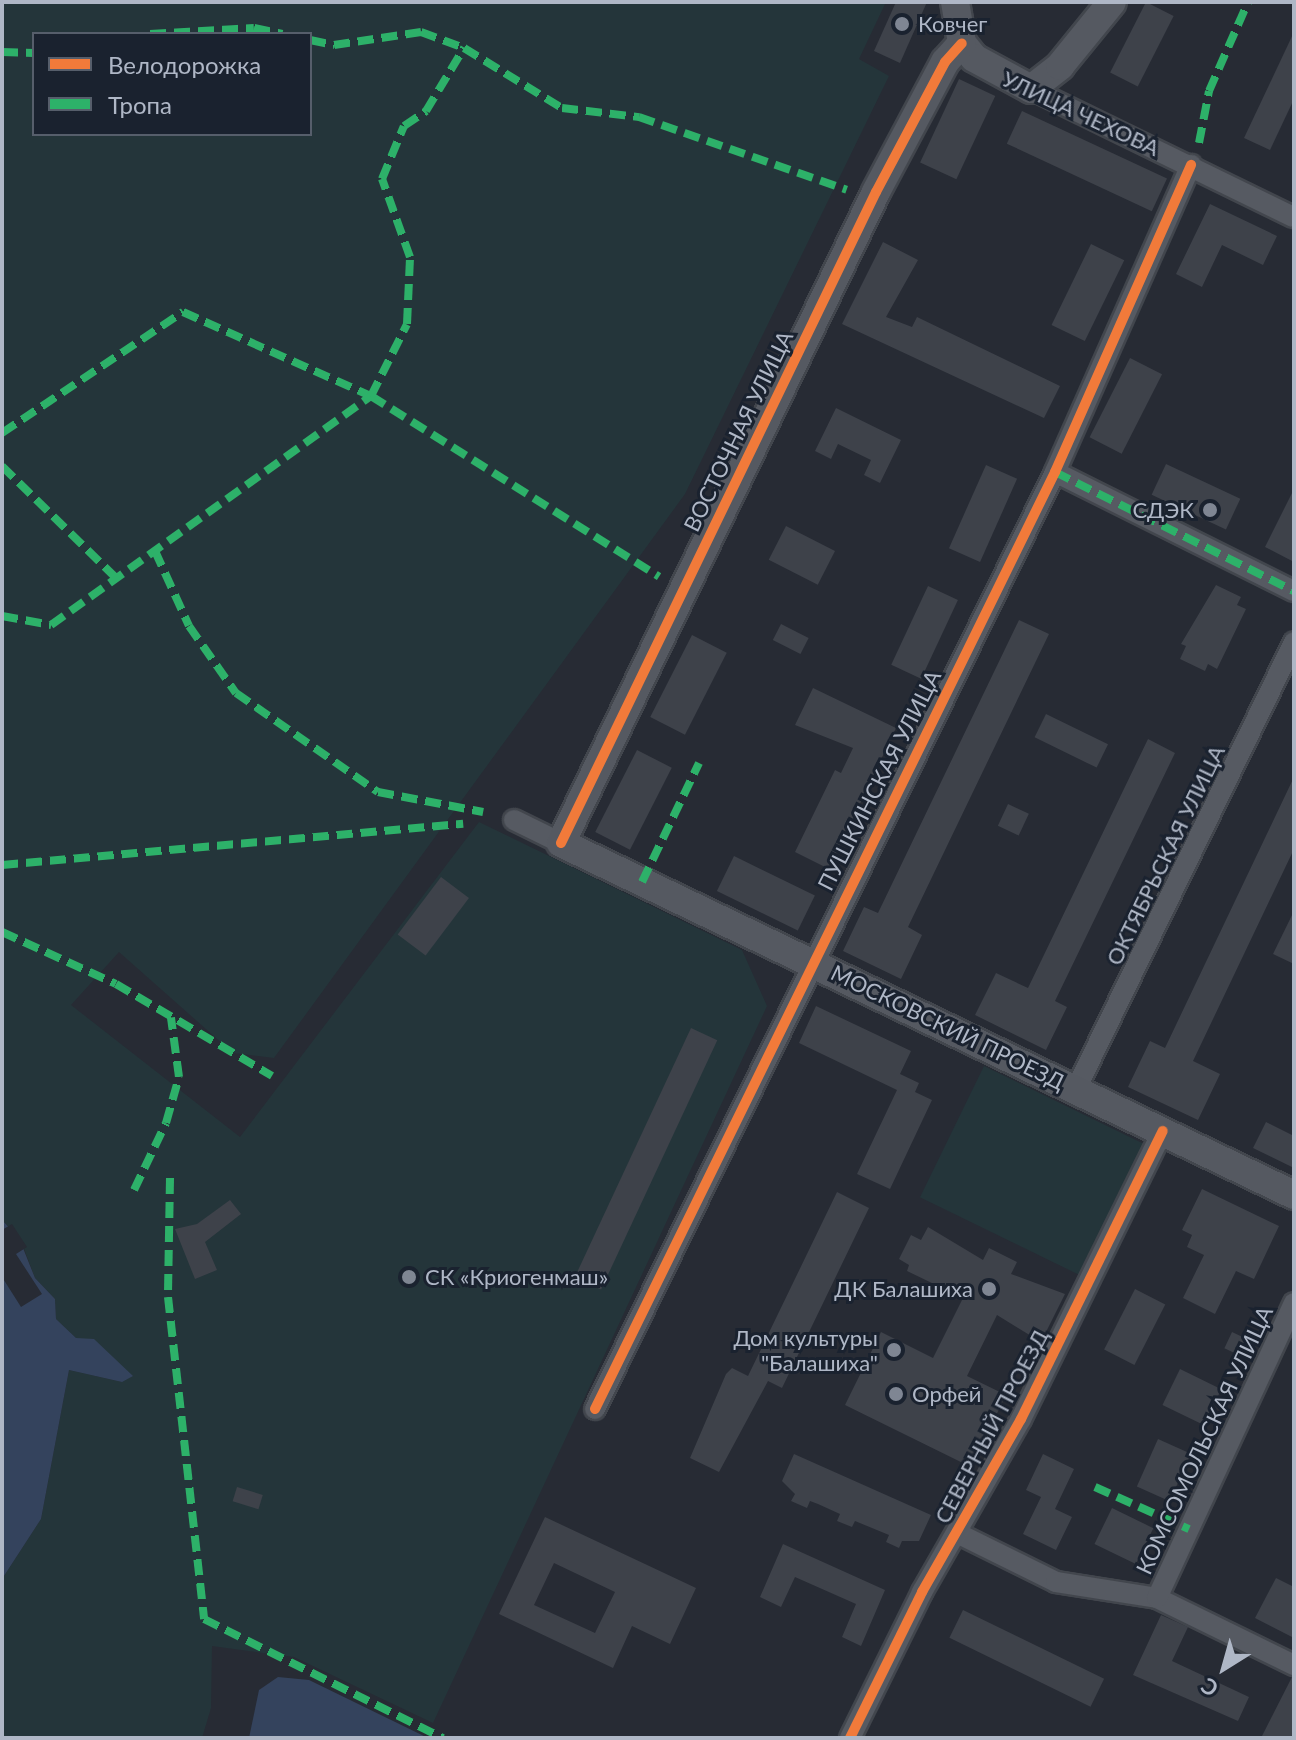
<!DOCTYPE html>
<html>
<head>
<meta charset="utf-8">
<style>
	body { margin:0 }
	#map { position:relative; width:1296px; height:1740px; overflow:hidden; background:#272b34; font-family:Lato,sans-serif }
	div>[style] { position:absolute }
	.green>* { inset:0; background:#24353a; transform-origin:0 0 }
	.water>* { inset:0; background:#34435d }
	.pier>* { inset:0; background:#272b34 }
	.building>* { inset:0; background:#3e424a; transform-origin:0 0 }
	.roads { filter:drop-shadow(2px 0 #42464d) drop-shadow(-2px 0 #42464d) drop-shadow(0 2px #42464d) drop-shadow(0 -2px #42464d) }
	.street>* { height:20px; margin:-10px; padding:0 10px; transform-origin:10px; border-radius:10px; background:#565a62 }
	.secondary>* { height:28px; margin:-14px; padding:0 14px; transform-origin:14px; border-radius:14px; background:#555961 }
	.quiet>* { height:8px; margin-top:-4px; transform-origin:0; background:repeating-linear-gradient(90deg,#2db169 0 16px,transparent 0 24px) }
	.cycleway>* { height:10px; margin:-5px; padding:0 5px; transform-origin:5px; border-radius:5px; background:#f17a3a }
	.dots>* { width:22px; height:22px; translate:-50% -50%; box-sizing:border-box; border:4px solid #1a222f; border-radius:50% }
	span { translate:-50% -50%; white-space:nowrap; text-align:center; line-height:1.15; -webkit-text-stroke:6px #1a222f; paint-order:stroke }
	.poi-label { font-size:22px; color:#afb7c6 }
	.left { translate:0 -50%; text-align:left }
	.right { translate:-100% -50%; text-align:right }
	.street-label { font-size:22px; color:#afb7c6 }
	.frame { position:absolute; inset:0; border:4px solid #afb7c6; pointer-events:none }
	.legend { position:absolute; left:32px; top:32px; width:280px; height:104px; box-sizing:border-box; background:#1a222f; border:2px solid #565e6b; margin:0; padding:10px 14px; list-style:none; font-size:24px; color:#afb7c6 }
	.legend li { display:flex; align-items:center; gap:16px; height:40px }
	.legend b { width:40px; border:2px solid #565e6b }
	.north { position:absolute; left:1184px; top:1628px; width:80px; height:80px; -webkit-text-stroke:6px #1a222f; paint-order:stroke; rotate:217deg; font-size:22px; font-weight:700; line-height:32px; text-align:center; color:#afb7c6 }
	.north::after { content:''; display:block; margin:auto; width:28px; height:36px; background:#afb7c6; clip-path:polygon(50% 0,100% 100%,50% 72%,0 100%) }
</style>
</head>
<body>
<div id="map">
	<div class="green">
		<div style="clip-path:polygon(evenodd,2px 2px,886px 2px,859px 59px,889px 76px,685px 494px,274px 1058px,233px 1053px,119px 952px,71px 1005px,240px 1137px,479px 822px,742px 950px,767px 1006px,433px 1723px,294px 1657px,212px 1646px,211px 1708px,202px 1738px,2px 1738px,2px 1579px,41px 1519px,69px 1370px,122px 1382px,56px 1319px,55px 1299px,35px 1278px,20px 1238px,2px 1220px,2px 2px,34px 34px,310px 34px,310px 134px,34px 134px,34px 34px)"></div>
		<div style="left:984px;top:1066px;width:182px;height:146px;rotate:26deg"></div>
	</div>
	<div class="water">
		<div style="clip-path:polygon(2px 1220px,19px 1238px,35px 1278px,55px 1299px,56px 1319px,76px 1338px,94px 1339px,133px 1376px,122px 1382px,69px 1370px,41px 1519px,2px 1579px)"></div>
		<div style="clip-path:polygon(278px 1677px,309px 1680px,428px 1738px,249px 1738px,259px 1690px)"></div>
	</div>
	<div class="pier">
		<div style="clip-path:polygon(12px 1224px,27px 1247px,16px 1254px,42px 1294px,21px 1307px,2px 1277px,2px 1230px)"></div>
	</div>
	<div class="building">
		<div style="clip-path:polygon(896px 2px,927px 2px,900px 63px,874px 51px)"></div>
		<div style="left:1146px;top:2px;width:31px;height:79px;rotate:27deg"></div>
		<div style="clip-path:polygon(1294px 32px,1294px 99px,1270px 150px,1244px 138px)"></div>
		<div style="left:959px;top:79px;width:40px;height:92px;rotate:25deg"></div>
		<div style="left:1022px;top:111px;width:160px;height:36px;rotate:25deg"></div>
		<div style="clip-path:polygon(1210px 204px,1277px 236px,1263px 265px,1222px 245px,1202px 287px,1176px 274px)"></div>
		<div style="clip-path:polygon(883px 242px,918px 260px,886px 317px,912px 327px,917px 317px,1060px 386px,1044px 418px,842px 324px)"></div>
		<div style="left:1091px;top:244px;width:37px;height:90px;rotate:26deg"></div>
		<div style="left:1130px;top:358px;width:36px;height:89px;rotate:27deg"></div>
		<div style="clip-path:polygon(836px 408px,901px 440px,880px 483px,864px 475px,871px 460px,838px 444px,831px 459px,815px 451px)"></div>
		<div style="left:1166px;top:464px;width:82px;height:34px;rotate:25deg"></div>
		<div style="left:986px;top:465px;width:34px;height:91px;rotate:24deg"></div>
		<div style="clip-path:polygon(1294px 489px,1294px 562px,1265px 547px)"></div>
		<div style="left:786px;top:526px;width:55px;height:38px;rotate:27deg"></div>
		<div style="clip-path:polygon(1216px 585px,1241px 597px,1237px 605px,1246px 609px,1217px 669px,1208px 664px,1205px 671px,1180px 659px,1186px 646px,1181px 644px)"></div>
		<div style="left:928px;top:586px;width:33px;height:87px;rotate:25deg"></div>
		<div style="clip-path:polygon(1019px 620px,1049px 634px,908px 927px,922px 935px,901px 979px,843px 951px,864px 907px,878px 913px)"></div>
		<div style="left:781px;top:624px;width:31px;height:18px;rotate:27deg"></div>
		<div style="left:692px;top:635px;width:39px;height:92px;rotate:27deg"></div>
		<div style="clip-path:polygon(813px 688px,896px 728px,829px 869px,795px 852px,835px 770px,841px 773px,853px 748px,795px 725px)"></div>
		<div style="left:1046px;top:714px;width:69px;height:26px;rotate:26deg"></div>
		<div style="clip-path:polygon(1148px 739px,1175px 753px,1055px 1001px,1067px 1007px,1046px 1050px,975px 1015px,996px 973px,1028px 988px)"></div>
		<div style="left:637px;top:750px;width:39px;height:92px;rotate:27deg"></div>
		<div style="clip-path:polygon(1294px 777px,1294px 849px,1193px 1061px,1220px 1074px,1198px 1120px,1128px 1087px,1150px 1041px,1165px 1048px)"></div>
		<div style="left:1008px;top:804px;width:23px;height:24px;rotate:25deg"></div>
		<div style="left:734px;top:856px;width:90px;height:39px;rotate:26deg"></div>
		<div style="left:441px;top:877px;width:35px;height:72px;rotate:37deg"></div>
		<div style="clip-path:polygon(1294px 911px,1294px 964px,1273px 954px)"></div>
		<div style="clip-path:polygon(816px 1006px,911px 1051px,900px 1074px,919px 1083px,915px 1092px,932px 1100px,890px 1189px,857px 1174px,897px 1090px,799px 1043px)"></div>
		<div style="left:691px;top:1028px;width:29px;height:275px;rotate:25deg"></div>
		<div style="clip-path:polygon(1266px 1122px,1294px 1136px,1294px 1168px,1253px 1148px)"></div>
		<div style="clip-path:polygon(1202px 1189px,1279px 1226px,1254px 1279px,1236px 1271px,1215px 1314px,1183px 1298px,1204px 1255px,1187px 1247px,1192px 1235px,1182px 1230px)"></div>
		<div style="clip-path:polygon(837px 1192px,869px 1208px,782px 1388px,768px 1381px,719px 1472px,690px 1458px,726px 1374px,732px 1368px,748px 1376px)"></div>
		<div style="clip-path:polygon(230px 1200px,241px 1214px,205px 1242px,217px 1270px,195px 1279px,175px 1229px,197px 1224px)"></div>
		<div style="clip-path:polygon(928px 1227px,983px 1260px,989px 1248px,1017px 1262px,1011px 1274px,1065px 1294px,1041px 1342px,997px 1315px,967px 1376px,1006px 1395px,971px 1467px,845px 1405px,881px 1332px,933px 1358px,963px 1298px,907px 1271px,909px 1265px,899px 1259px,911px 1235px,921px 1240px)"></div>
		<div style="left:1135px;top:1289px;width:34px;height:68px;rotate:27deg"></div>
		<div style="left:1232px;top:1332px;width:17px;height:18px;rotate:25deg"></div>
		<div style="left:1180px;top:1369px;width:46px;height:40px;rotate:26deg"></div>
		<div style="left:1158px;top:1439px;width:36px;height:52px;rotate:24deg"></div>
		<div style="clip-path:polygon(794px 1454px,931px 1515px,919px 1541px,902px 1541px,899px 1548px,886px 1542px,889px 1535px,855px 1521px,852px 1527px,837px 1521px,840px 1514px,818px 1504px,810px 1501px,807px 1508px,791px 1501px,795px 1494px,782px 1481px)"></div>
		<div style="clip-path:polygon(1043px 1454px,1074px 1469px,1055px 1509px,1072px 1517px,1056px 1550px,1023px 1534px,1041px 1497px,1026px 1490px)"></div>
		<div style="left:237px;top:1487px;width:27px;height:15px;rotate:17deg"></div>
		<div style="left:1112px;top:1508px;width:46px;height:40px;rotate:26deg"></div>
		<div style="clip-path:polygon(evenodd,545px 1517px,696px 1588px,670px 1644px,632px 1626px,613px 1668px,499px 1614px,545px 1517px,554px 1563px,615px 1592px,595px 1633px,534px 1605px,554px 1563px)"></div>
		<div style="clip-path:polygon(783px 1544px,885px 1590px,861px 1646px,842px 1637px,856px 1604px,795px 1577px,781px 1607px,760px 1597px)"></div>
		<div style="clip-path:polygon(1276px 1578px,1294px 1587px,1294px 1638px,1255px 1618px)"></div>
		<div style="left:963px;top:1610px;width:157px;height:31px;rotate:26deg"></div>
		<div style="clip-path:polygon(1161px 1615px,1188px 1627px,1172px 1661px,1249px 1697px,1238px 1721px,1133px 1675px)"></div>
		<div style="clip-path:polygon(1292px 1677px,1294px 1738px,1261px 1738px)"></div>
	</div>
	<div class="roads">
		<div class="street">
			<div style="left:1031px;top:89px;width:292px;rotate:26deg"></div>
			<div style="left:1055px;top:472px;width:267px;rotate:26.5deg"></div>
			<div style="left:514px;top:820px;width:52px;rotate:26.1deg"></div>
			<div style="left:1076px;top:1089px;width:497px;rotate:-64deg"></div>
			<div style="left:595px;top:1409px;width:1044px;rotate:-63.85deg"></div>
			<div style="left:1055px;top:472px;width:336px;rotate:-66.1deg"></div>
			<div style="left:957px;top:1533px;width:110px;rotate:26.3deg"></div>
			<div style="left:1056px;top:1582px;width:102px;rotate:9deg"></div>
			<div style="left:1157px;top:1598px;width:153px;rotate:26.1deg"></div>
			<div style="left:1157px;top:1598px;width:325px;rotate:-65.1deg"></div>
			<div style="left:850px;top:1738px;width:163px;rotate:-63.7deg"></div>
			<div style="left:922px;top:1592px;width:199px;rotate:-60.2deg"></div>
			<div style="left:1021px;top:1419px;width:321px;rotate:-63.8deg"></div>
		</div>
		<div class="secondary">
			<div style="left:955px;top:2px;width:42px;rotate:80.3deg"></div>
			<div style="left:962px;top:43px;width:19px;rotate:51deg"></div>
			<div style="left:974px;top:58px;width:65px;rotate:28.5deg"></div>
			<div style="left:1031px;top:89px;width:37px;rotate:-38deg"></div>
			<div style="left:1060px;top:66px;width:82px;rotate:-50.9deg"></div>
			<div style="left:962px;top:43px;width:25px;rotate:132deg"></div>
			<div style="left:945px;top:62px;width:147px;rotate:118deg"></div>
			<div style="left:876px;top:192px;width:723px;rotate:115.82deg"></div>
			<div style="left:561px;top:843px;width:813px;rotate:25.65deg"></div>
		</div>
	</div>
	<div class="quiet">
		<div style="left:150px;top:34px;width:104px;rotate:-3.3deg"></div>
		<div style="left:254px;top:28px;width:29px;rotate:12deg"></div>
		<div style="left:310px;top:40px;width:25px;rotate:12deg"></div>
		<div style="left:334px;top:45px;width:88px;rotate:-8.5deg"></div>
		<div style="left:421px;top:32px;width:46px;rotate:20.4deg"></div>
		<div style="left:2px;top:52px;width:32px;rotate:2deg"></div>
		<div style="left:1199px;top:143px;width:53px;rotate:-79.1deg"></div>
		<div style="left:1209px;top:91px;width:97px;rotate:-66.3deg"></div>
		<div style="left:2px;top:433px;width:218px;rotate:-33.8deg"></div>
		<div style="left:183px;top:312px;width:206px;rotate:24.1deg"></div>
		<div style="left:371px;top:396px;width:340px;rotate:32.1deg"></div>
		<div style="left:2px;top:466px;width:164px;rotate:44.5deg"></div>
		<div style="left:1055px;top:472px;width:267px;rotate:26.5deg"></div>
		<div style="left:155px;top:551px;width:82px;rotate:65.6deg"></div>
		<div style="left:189px;top:626px;width:82px;rotate:55deg"></div>
		<div style="left:236px;top:693px;width:173px;rotate:34.9deg"></div>
		<div style="left:378px;top:792px;width:107px;rotate:10.8deg"></div>
		<div style="left:2px;top:616px;width:50px;rotate:10.4deg"></div>
		<div style="left:51px;top:625px;width:393px;rotate:-35.6deg"></div>
		<div style="left:371px;top:396px;width:80px;rotate:-63.4deg"></div>
		<div style="left:407px;top:324px;width:67px;rotate:-87.4deg"></div>
		<div style="left:410px;top:257px;width:83px;rotate:-109.7deg"></div>
		<div style="left:382px;top:179px;width:57px;rotate:-67.5deg"></div>
		<div style="left:404px;top:126px;width:27px;rotate:-34deg"></div>
		<div style="left:426px;top:111px;width:74px;rotate:-58.9deg"></div>
		<div style="left:464px;top:48px;width:115px;rotate:31.5deg"></div>
		<div style="left:562px;top:108px;width:78px;rotate:6.7deg"></div>
		<div style="left:639px;top:117px;width:220px;rotate:19.3deg"></div>
		<div style="left:2px;top:865px;width:463px;rotate:-5.1deg"></div>
		<div style="left:642px;top:882px;width:132px;rotate:-64.4deg"></div>
		<div style="left:2px;top:932px;width:125px;rotate:24.5deg"></div>
		<div style="left:116px;top:984px;width:181px;rotate:30.5deg"></div>
		<div style="left:170px;top:1178px;width:119px;rotate:91deg"></div>
		<div style="left:168px;top:1297px;width:324px;rotate:83.6deg"></div>
		<div style="left:204px;top:1619px;width:267px;rotate:26.5deg"></div>
		<div style="left:134px;top:1190px;width:74px;rotate:-64.5deg"></div>
		<div style="left:166px;top:1123px;width:48px;rotate:-74.2deg"></div>
		<div style="left:179px;top:1077px;width:60px;rotate:-97.7deg"></div>
		<div style="left:1095px;top:1487px;width:103px;rotate:24.1deg"></div>
	</div>
	<div class="cycleway">
		<div style="left:561px;top:843px;width:723px;rotate:-64.18deg"></div>
		<div style="left:876px;top:192px;width:147px;rotate:-62deg"></div>
		<div style="left:945px;top:62px;width:25px;rotate:-48deg"></div>
		<div style="left:595px;top:1409px;width:1044px;rotate:-63.85deg"></div>
		<div style="left:1055px;top:472px;width:336px;rotate:-66.1deg"></div>
		<div style="left:850px;top:1738px;width:163px;rotate:-63.7deg"></div>
		<div style="left:922px;top:1592px;width:199px;rotate:-60.2deg"></div>
		<div style="left:1021px;top:1419px;width:321px;rotate:-63.8deg"></div>
	</div>
	<div class="dots">
		<div style="left:902px;top:24px;background:#7f8693"></div>
		<div style="left:1210px;top:510px;background:#7f8693"></div>
		<div style="left:409px;top:1277px;background:#7f8693"></div>
		<div style="left:989px;top:1289px;background:#7f8693"></div>
		<div style="left:894px;top:1350px;background:#7f8693"></div>
		<div style="left:896px;top:1394px;background:#7f8693"></div>
	</div>
	<div class="poi-label">
		<span class="left" style="left:918px;top:24px">Ковчег</span>
		<span class="right" style="left:1194px;top:510px">СДЭК</span>
		<span class="left" style="left:425px;top:1277px">СК «Криогенмаш»</span>
		<span class="right" style="left:973px;top:1289px">ДК Балашиха</span>
		<span class="right" style="left:878px;top:1350px">Дом культуры<br>"Балашиха"</span>
		<span class="left" style="left:912px;top:1394px">Орфей</span>
	</div>
	<div class="street-label">
		<span style="left:1081px;top:113px;rotate:25deg">УЛИЦА ЧЕХОВА</span>
		<span style="left:738px;top:431px;rotate:-64deg">ВОСТОЧНАЯ УЛИЦА</span>
		<span style="left:879px;top:780px;rotate:-63deg">ПУШКИНСКАЯ УЛИЦА</span>
		<span style="left:1165px;top:855px;rotate:-64deg">ОКТЯБРЬСКАЯ УЛИЦА</span>
		<span style="left:948px;top:1027px;rotate:26deg">МОСКОВСКИЙ ПРОЕЗД</span>
		<span style="left:991px;top:1426px;rotate:-62deg">СЕВЕРНЫЙ ПРОЕЗД</span>
		<span style="left:1204px;top:1440px;rotate:-65deg">КОМСОМОЛЬСКАЯ УЛИЦА</span>
	</div>
	<div class="frame"></div>
	<ul class="legend">
	<li><b style="height:10px;background:#f17a3a"></b>Велодорожка</li>
	<li><b style="height:10px;background:#2db169"></b>Тропа</li>
	</ul>
	<div class="north">С</div>
</div>
</body>
</html>
